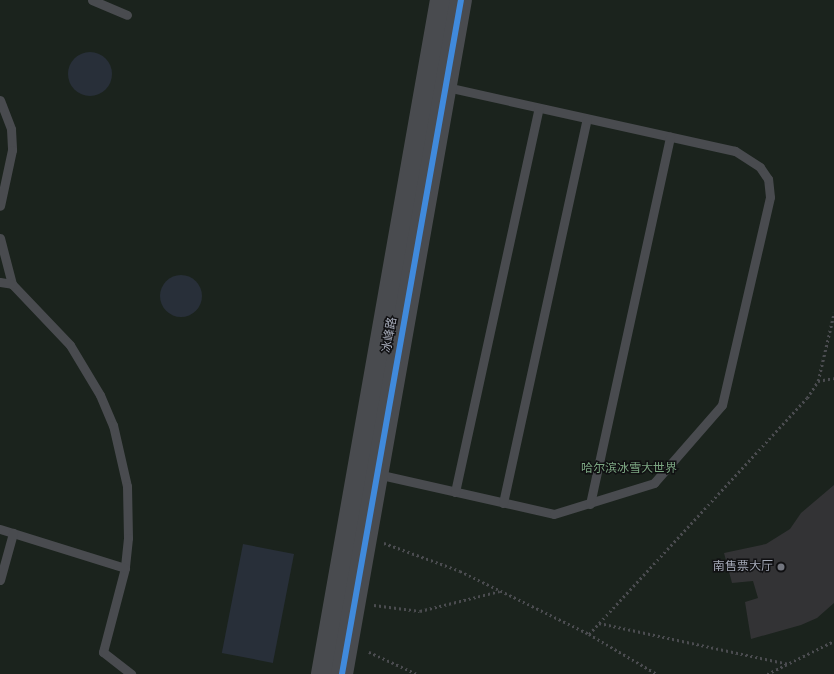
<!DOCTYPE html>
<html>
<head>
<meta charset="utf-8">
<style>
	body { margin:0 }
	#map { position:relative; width:834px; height:674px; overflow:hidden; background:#161616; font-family:"Space Grotesk","Noto Sans SC",sans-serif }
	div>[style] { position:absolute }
	.green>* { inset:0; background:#1b231d; transform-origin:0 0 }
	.water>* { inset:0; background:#282f39; transform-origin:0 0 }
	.round { border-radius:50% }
	.building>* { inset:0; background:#333335 }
	.path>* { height:2.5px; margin-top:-1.25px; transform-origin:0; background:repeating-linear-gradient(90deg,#4b4c50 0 2px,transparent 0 5px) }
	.service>* { height:9px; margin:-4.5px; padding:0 4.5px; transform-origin:4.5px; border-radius:4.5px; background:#494b4f }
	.tertiary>* { height:22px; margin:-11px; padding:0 11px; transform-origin:11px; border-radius:11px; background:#494b4f }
	.cycleway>* { height:6px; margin:-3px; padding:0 3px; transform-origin:3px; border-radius:3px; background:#408adc }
	.dots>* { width:11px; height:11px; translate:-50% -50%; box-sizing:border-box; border:2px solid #101012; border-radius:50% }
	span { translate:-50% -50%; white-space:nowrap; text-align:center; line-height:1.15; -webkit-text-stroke:3px #101012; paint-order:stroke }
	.street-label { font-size:12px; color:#a5aab8 }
	.park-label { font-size:12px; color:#7ba581 }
	.poi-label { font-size:12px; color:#a5aab8 }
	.right { translate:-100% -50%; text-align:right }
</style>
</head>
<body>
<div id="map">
	<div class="green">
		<div style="left:0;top:0;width:834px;height:674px"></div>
	</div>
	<div class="water">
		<div class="round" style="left:68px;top:52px;width:44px;height:44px"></div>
		<div class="round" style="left:160px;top:275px;width:42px;height:42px"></div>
		<div style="left:243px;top:544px;width:52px;height:111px;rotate:11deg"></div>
	</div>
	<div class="building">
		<div style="clip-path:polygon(834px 485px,834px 603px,817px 618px,801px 625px,751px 639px,745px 602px,758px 598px,753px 581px,732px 583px,724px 553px,766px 544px,790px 529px,801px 513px)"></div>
	</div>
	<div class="path">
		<div style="left:818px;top:381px;width:16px;rotate:-11deg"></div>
		<div style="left:384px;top:543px;width:81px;rotate:20.2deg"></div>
		<div style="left:460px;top:571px;width:144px;rotate:26deg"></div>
		<div style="left:589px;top:634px;width:321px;rotate:-47.3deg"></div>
		<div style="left:807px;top:398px;width:20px;rotate:-57deg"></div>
		<div style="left:818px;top:381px;width:70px;rotate:-76.8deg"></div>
		<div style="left:374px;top:605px;width:46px;rotate:7.4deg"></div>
		<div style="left:420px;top:611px;width:82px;rotate:-14deg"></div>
		<div style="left:599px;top:623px;width:193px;rotate:12.2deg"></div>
		<div style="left:589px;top:634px;width:79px;rotate:30.5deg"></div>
		<div style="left:369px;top:652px;width:53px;rotate:24.6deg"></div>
		<div style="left:767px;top:674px;width:75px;rotate:-26.2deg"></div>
	</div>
	<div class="service">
		<div style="left:92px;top:0;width:38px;rotate:23deg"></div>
		<div style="left:0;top:100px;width:31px;rotate:69deg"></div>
		<div style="left:11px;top:129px;width:21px;rotate:87deg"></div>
		<div style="left:12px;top:150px;width:57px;rotate:102.1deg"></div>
		<div style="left:0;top:238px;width:48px;rotate:75.4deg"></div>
		<div style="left:12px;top:284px;width:84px;rotate:46.4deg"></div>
		<div style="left:70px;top:345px;width:58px;rotate:59deg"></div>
		<div style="left:100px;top:395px;width:33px;rotate:67deg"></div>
		<div style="left:113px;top:425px;width:63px;rotate:77.1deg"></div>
		<div style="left:127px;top:486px;width:52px;rotate:88.9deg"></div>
		<div style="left:128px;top:538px;width:30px;rotate:96deg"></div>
		<div style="left:125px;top:568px;width:87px;rotate:104.7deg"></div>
		<div style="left:103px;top:652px;width:36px;rotate:38deg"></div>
		<div style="left:0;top:282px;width:12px;rotate:9deg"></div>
		<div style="left:377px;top:474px;width:181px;rotate:12.7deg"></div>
		<div style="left:554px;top:514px;width:105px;rotate:-17.2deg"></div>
		<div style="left:654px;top:483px;width:103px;rotate:-48.9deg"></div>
		<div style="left:722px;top:405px;width:213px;rotate:-77deg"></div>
		<div style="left:770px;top:197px;width:18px;rotate:-96deg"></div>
		<div style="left:768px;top:179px;width:14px;rotate:-124deg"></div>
		<div style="left:760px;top:167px;width:30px;rotate:-147deg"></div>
		<div style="left:735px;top:151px;width:296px;rotate:-167.5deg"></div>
		<div style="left:455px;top:492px;width:393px;rotate:-77.7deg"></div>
		<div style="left:503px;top:503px;width:393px;rotate:-77.7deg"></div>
		<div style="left:590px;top:504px;width:376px;rotate:-77.7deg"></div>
		<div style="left:0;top:529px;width:131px;rotate:17.3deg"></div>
		<div style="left:0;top:580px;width:49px;rotate:-74.5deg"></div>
	</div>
	<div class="tertiary">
		<div style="left:322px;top:674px;width:684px;rotate:-79.99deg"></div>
		<div style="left:342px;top:674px;width:684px;rotate:-79.99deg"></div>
	</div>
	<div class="cycleway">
		<div style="left:342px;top:674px;width:684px;rotate:-79.99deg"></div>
	</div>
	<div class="dots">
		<div style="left:781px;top:567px;background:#73767f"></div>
	</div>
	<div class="street-label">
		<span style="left:390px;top:335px;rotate:-80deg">冰峰路</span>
	</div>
	<div class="park-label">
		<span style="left:629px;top:469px">哈尔滨冰雪大世界</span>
	</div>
	<div class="poi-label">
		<span class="right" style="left:773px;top:567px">南售票大厅</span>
	</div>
</div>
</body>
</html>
